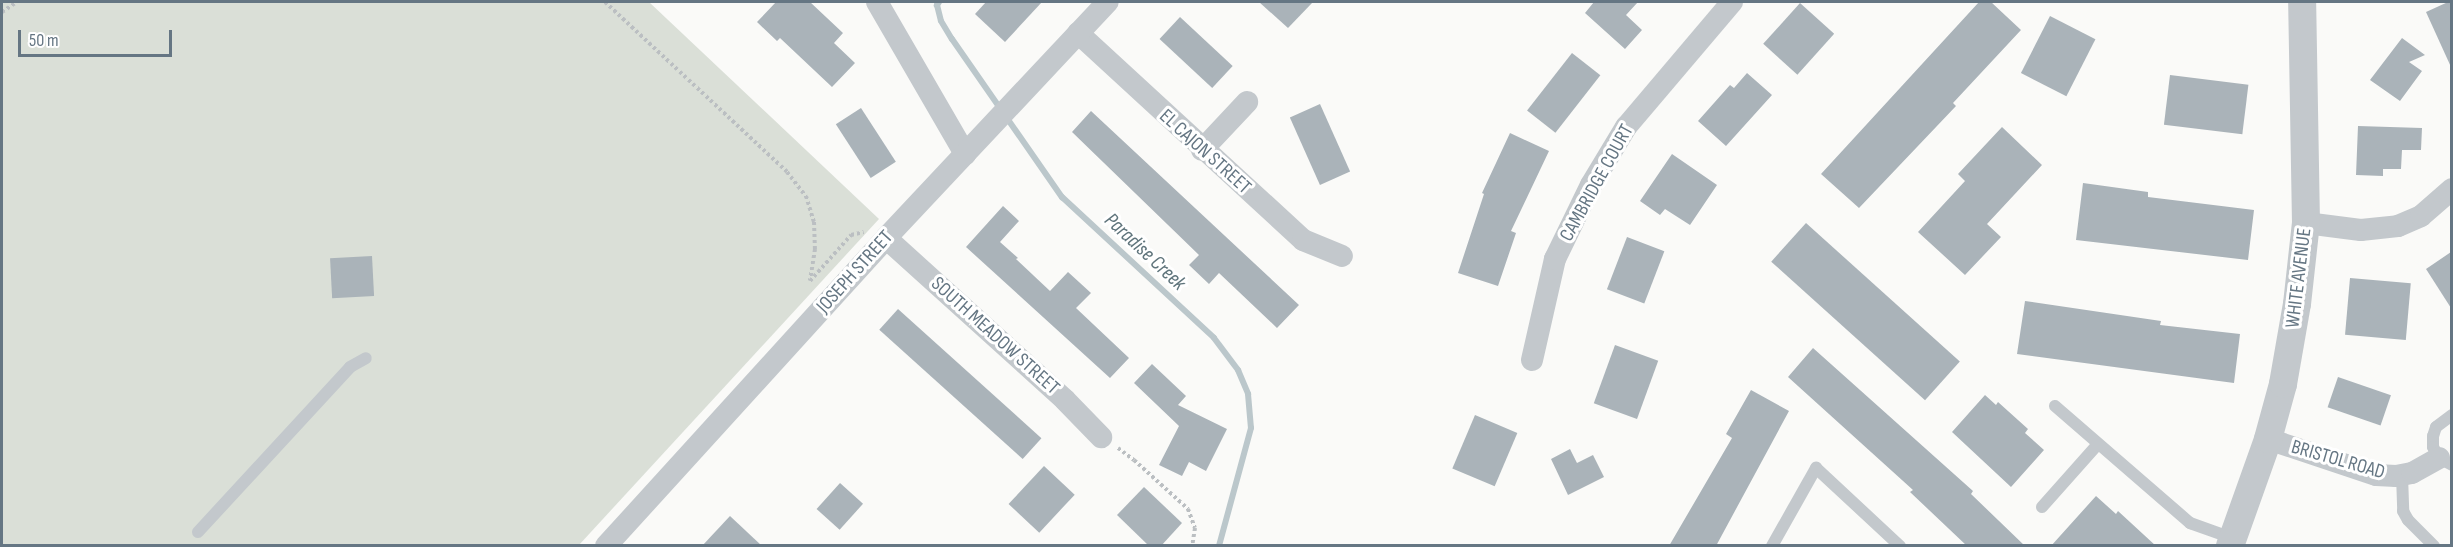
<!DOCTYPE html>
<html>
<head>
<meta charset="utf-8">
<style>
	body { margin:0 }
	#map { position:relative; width:2453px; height:547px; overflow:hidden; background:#fafaf8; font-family:"Sofia Sans Condensed",sans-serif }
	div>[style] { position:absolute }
	.green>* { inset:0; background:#dadfd7 }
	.stream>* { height:6px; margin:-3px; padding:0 3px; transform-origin:3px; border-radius:3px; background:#bbc7cb }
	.building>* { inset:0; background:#aab3b9; transform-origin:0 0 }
	.path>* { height:4px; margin-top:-2px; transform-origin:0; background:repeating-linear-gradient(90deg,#bbbfc2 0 3px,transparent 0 6px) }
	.service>* { height:12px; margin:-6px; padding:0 6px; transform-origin:6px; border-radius:6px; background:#c3c8cc }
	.minor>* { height:22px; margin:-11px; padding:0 11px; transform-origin:11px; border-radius:11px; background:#c3c8cc }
	.tertiary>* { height:28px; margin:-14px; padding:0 14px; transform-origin:14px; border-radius:14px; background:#c3c8cc }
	span { translate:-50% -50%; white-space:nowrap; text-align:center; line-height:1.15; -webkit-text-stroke:6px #fff; paint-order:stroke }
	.street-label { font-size:20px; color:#657683 }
	.water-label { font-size:21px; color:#60757c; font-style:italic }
	.frame { position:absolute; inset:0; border:3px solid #657683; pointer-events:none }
	.scale { position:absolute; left:18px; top:30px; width:154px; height:27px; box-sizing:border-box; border:3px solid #657683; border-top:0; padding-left:8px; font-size:18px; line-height:21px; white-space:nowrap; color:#657683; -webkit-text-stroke:4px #fff; paint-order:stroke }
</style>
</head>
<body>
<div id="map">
	<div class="green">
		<div style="clip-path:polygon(2px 2px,649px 2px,879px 219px,579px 545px,2px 545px)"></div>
	</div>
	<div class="stream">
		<div style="left:939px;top:2px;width:4px;rotate:124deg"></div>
		<div style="left:937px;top:5px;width:16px;rotate:76deg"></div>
		<div style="left:941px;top:21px;width:21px;rotate:59deg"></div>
		<div style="left:952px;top:39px;width:193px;rotate:55.2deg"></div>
		<div style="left:1062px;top:197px;width:207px;rotate:42.8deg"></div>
		<div style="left:1214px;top:338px;width:40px;rotate:53deg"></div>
		<div style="left:1238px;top:370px;width:26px;rotate:67deg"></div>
		<div style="left:1248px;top:394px;width:34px;rotate:85deg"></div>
		<div style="left:1251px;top:428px;width:122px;rotate:105.2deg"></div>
	</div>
	<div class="building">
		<div style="clip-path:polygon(776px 2px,810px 2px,843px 33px,834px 43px,855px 63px,832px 87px,780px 38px,777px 41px,757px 22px)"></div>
		<div style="clip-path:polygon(986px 2px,1042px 2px,1005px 42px,975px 14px)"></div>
		<div style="clip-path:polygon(1259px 2px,1313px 2px,1288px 28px)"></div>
		<div style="clip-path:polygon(1594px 2px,1638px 2px,1626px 15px,1642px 30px,1625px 49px,1585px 13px)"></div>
		<div style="clip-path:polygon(1979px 2px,1991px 2px,2021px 30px,1953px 103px,1956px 106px,1859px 208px,1821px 174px)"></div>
		<div style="clip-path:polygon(2448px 2px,2451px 2px,2451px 67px,2426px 12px)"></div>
		<div style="left:1800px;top:3px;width:46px;height:55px;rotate:42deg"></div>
		<div style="left:2050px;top:16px;width:51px;height:64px;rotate:27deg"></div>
		<div style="left:1180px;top:17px;width:72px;height:30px;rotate:43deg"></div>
		<div style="clip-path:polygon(2402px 38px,2425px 55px,2409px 62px,2422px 71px,2400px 101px,2370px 80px)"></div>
		<div style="left:1572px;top:53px;width:36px;height:73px;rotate:38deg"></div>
		<div style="clip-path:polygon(1747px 73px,1772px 95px,1726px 146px,1698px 121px,1730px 85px,1734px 88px)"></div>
		<div style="left:2170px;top:75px;width:79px;height:50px;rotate:7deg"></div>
		<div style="left:1320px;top:104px;width:74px;height:33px;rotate:66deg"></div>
		<div style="left:861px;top:108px;width:64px;height:30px;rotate:57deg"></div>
		<div style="clip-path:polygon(1091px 111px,1299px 305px,1277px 328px,1219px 273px,1209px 284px,1189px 265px,1199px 255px,1072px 132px)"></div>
		<div style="clip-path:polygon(2358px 126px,2422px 128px,2421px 150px,2402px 150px,2401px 169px,2383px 169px,2383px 176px,2356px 175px)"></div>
		<div style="clip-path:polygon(2002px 127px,2042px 165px,1987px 224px,2001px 237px,1965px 275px,1918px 232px,1965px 181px,1958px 174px)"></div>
		<div style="clip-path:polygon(1510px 133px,1549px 151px,1511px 231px,1516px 233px,1498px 286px,1458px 273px,1484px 194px,1482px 193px)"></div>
		<div style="clip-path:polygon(1672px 154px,1717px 185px,1690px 225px,1665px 209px,1660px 215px,1640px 201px)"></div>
		<div style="clip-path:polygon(2083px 183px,2148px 192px,2148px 197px,2254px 210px,2248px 260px,2076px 240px)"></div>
		<div style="clip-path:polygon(1003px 206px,1019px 221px,1000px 242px,1018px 258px,1016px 259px,1050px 291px,1068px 272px,1091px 293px,1076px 308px,1129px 358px,1110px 378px,966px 247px)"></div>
		<div style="left:1806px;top:223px;width:207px;height:52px;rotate:42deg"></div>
		<div style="left:1627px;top:237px;width:40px;height:56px;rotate:21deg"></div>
		<div style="clip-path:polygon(2451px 252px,2451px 308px,2426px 269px)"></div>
		<div style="left:372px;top:256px;width:40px;height:42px;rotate:87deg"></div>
		<div style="left:2350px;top:278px;width:61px;height:57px;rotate:5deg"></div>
		<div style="clip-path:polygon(2025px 301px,2161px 321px,2160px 325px,2240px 334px,2234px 383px,2017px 354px)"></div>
		<div style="left:898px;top:309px;width:193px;height:28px;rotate:42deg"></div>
		<div style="left:1615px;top:345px;width:46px;height:62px;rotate:20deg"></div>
		<div style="clip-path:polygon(1813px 348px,1973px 491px,1971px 494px,2025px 546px,1967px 546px,1910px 492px,1913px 490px,1788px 377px)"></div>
		<div style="clip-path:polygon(1152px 364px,1186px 396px,1178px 405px,1227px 429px,1206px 471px,1189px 462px,1182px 476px,1159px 465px,1179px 426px,1134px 383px)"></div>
		<div style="left:2338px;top:377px;width:56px;height:32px;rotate:19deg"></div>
		<div style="clip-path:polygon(1751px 390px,1789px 411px,1716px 546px,1669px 546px,1732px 438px,1726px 434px)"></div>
		<div style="clip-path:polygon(1985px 395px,1996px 405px,1998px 402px,2028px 429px,2025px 433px,2044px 450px,2011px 487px,1952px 432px)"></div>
		<div style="left:1475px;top:415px;width:46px;height:58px;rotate:23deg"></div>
		<div style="clip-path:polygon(1570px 449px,1577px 463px,1593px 455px,1604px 477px,1568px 495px,1551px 459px)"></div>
		<div style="left:1044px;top:466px;width:42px;height:52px;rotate:43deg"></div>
		<div style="left:840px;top:483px;width:31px;height:35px;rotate:42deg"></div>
		<div style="clip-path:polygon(1144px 487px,1182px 523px,1161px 546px,1149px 546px,1117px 515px)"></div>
		<div style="clip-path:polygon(2096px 496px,2116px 514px,2118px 511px,2156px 546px,2051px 546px)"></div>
		<div style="clip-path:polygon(730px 516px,762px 546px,702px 546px)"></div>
	</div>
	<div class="path">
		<div style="left:605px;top:2px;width:249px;rotate:43deg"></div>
		<div style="left:787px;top:172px;width:31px;rotate:52deg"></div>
		<div style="left:806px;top:196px;width:27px;rotate:73deg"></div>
		<div style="left:814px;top:222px;width:27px;rotate:88deg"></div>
		<div style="left:815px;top:249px;width:32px;rotate:99deg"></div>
		<div style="left:810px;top:281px;width:62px;rotate:-48.3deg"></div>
		<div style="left:851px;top:235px;width:13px;rotate:-13deg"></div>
		<div style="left:2px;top:12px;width:18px;rotate:-34deg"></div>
		<div style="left:1118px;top:448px;width:20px;rotate:37deg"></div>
		<div style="left:1134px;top:460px;width:73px;rotate:42.2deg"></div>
		<div style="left:1188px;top:509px;width:20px;rotate:70deg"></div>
		<div style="left:1195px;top:528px;width:18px;rotate:99deg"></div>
	</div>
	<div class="service">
		<div style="left:2055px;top:406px;width:179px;rotate:40.9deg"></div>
		<div style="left:2190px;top:523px;width:45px;rotate:19.7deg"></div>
		<div style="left:2452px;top:415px;width:20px;rotate:143deg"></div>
		<div style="left:2436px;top:427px;width:9px;rotate:108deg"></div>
		<div style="left:2433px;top:436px;width:11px;rotate:90deg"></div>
		<div style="left:2433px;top:447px;width:13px;rotate:61deg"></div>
		<div style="left:2439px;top:458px;width:15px;rotate:28deg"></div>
		<div style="left:2402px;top:475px;width:36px;rotate:88deg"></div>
		<div style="left:2403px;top:511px;width:10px;rotate:61deg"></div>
		<div style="left:2408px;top:520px;width:37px;rotate:45deg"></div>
		<div style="left:2042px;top:507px;width:83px;rotate:-48.4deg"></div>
		<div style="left:198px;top:532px;width:224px;rotate:-47.3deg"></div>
		<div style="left:350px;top:367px;width:18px;rotate:-29deg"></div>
		<div style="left:1772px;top:546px;width:90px;rotate:-60.6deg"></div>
		<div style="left:1816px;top:468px;width:115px;rotate:42.9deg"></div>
	</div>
	<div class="minor">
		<div style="left:877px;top:2px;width:176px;rotate:59.9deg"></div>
		<div style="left:1078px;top:33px;width:306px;rotate:42.6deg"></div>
		<div style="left:1303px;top:240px;width:42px;rotate:22.3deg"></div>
		<div style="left:1202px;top:150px;width:66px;rotate:-46.8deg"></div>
		<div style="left:2306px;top:223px;width:55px;rotate:7.3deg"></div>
		<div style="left:2361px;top:230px;width:37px;rotate:-6deg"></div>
		<div style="left:2398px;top:226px;width:25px;rotate:-23deg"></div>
		<div style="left:2421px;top:216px;width:41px;rotate:-41.1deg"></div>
		<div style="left:886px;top:238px;width:241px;rotate:42.1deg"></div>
		<div style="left:1065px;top:400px;width:52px;rotate:45.8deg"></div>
		<div style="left:1532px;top:360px;width:104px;rotate:-77.2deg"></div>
		<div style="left:1555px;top:259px;width:82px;rotate:-64.1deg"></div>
		<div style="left:1591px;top:185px;width:68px;rotate:-58.9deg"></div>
		<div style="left:1626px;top:127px;width:164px;rotate:-49.7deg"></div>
		<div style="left:2268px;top:439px;width:114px;rotate:18.4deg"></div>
		<div style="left:2376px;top:475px;width:20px;rotate:3deg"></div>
		<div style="left:2396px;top:476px;width:16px;rotate:-11deg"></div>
		<div style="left:2412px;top:473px;width:31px;rotate:-29deg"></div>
		<div style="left:606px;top:546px;width:416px;rotate:-47.7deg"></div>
		<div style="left:886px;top:238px;width:324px;rotate:-46.8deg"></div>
	</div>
	<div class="tertiary">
		<div style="left:2230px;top:546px;width:114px;rotate:-70.4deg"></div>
		<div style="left:2268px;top:439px;width:57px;rotate:-74.7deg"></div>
		<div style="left:2283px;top:384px;width:81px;rotate:-80.1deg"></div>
		<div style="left:2297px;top:304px;width:81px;rotate:-83.7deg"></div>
		<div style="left:2306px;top:223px;width:221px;rotate:-91deg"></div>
	</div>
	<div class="street-label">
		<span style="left:1205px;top:152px;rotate:42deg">EL CAJON STREET</span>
		<span style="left:1597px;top:183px;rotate:-61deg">CAMBRIDGE COURT</span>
		<span style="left:855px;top:272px;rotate:-48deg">JOSEPH STREET</span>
		<span style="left:2299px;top:278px;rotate:-83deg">WHITE AVENUE</span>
		<span style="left:995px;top:336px;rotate:42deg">SOUTH MEADOW STREET</span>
		<span style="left:2338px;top:460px;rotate:16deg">BRISTOL ROAD</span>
	</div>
	<div class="water-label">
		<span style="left:1145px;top:252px;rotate:43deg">Paradise Creek</span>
	</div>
	<div class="frame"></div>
	<div class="scale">50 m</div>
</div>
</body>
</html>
